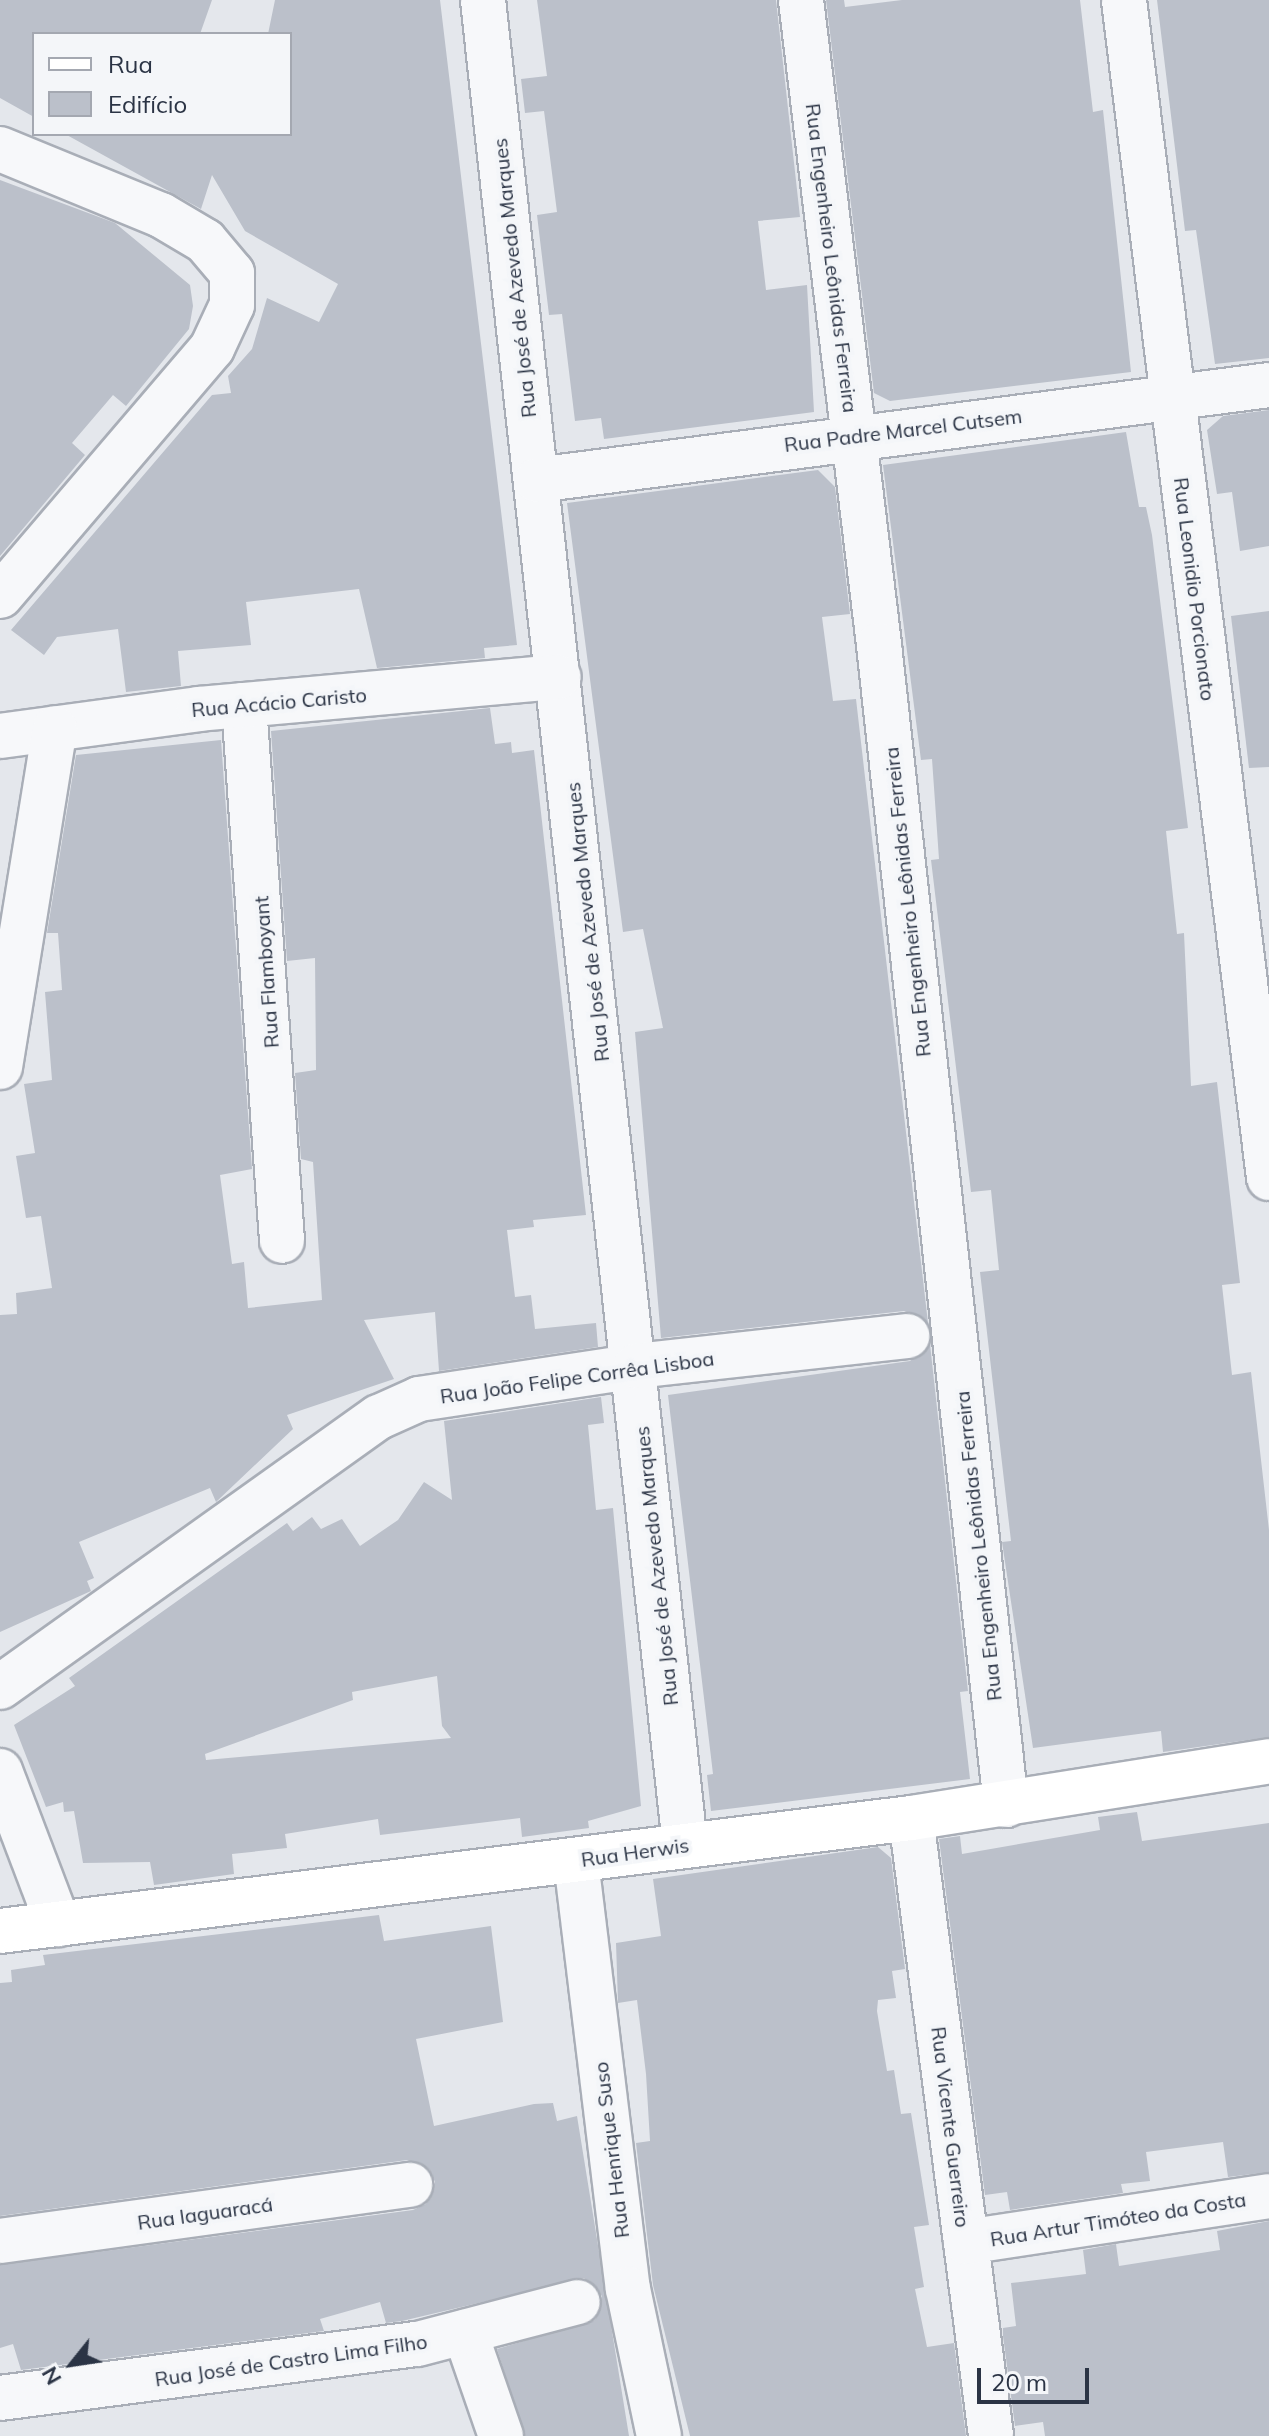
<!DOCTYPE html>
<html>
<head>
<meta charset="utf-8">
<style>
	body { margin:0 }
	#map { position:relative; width:1269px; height:2436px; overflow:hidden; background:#e4e7ec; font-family:Mulish,sans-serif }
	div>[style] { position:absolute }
	.building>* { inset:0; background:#bbc0ca }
	.roads { filter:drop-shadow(2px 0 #a9aeb7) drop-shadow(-2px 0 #a9aeb7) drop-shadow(0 2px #a9aeb7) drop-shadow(0 -2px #a9aeb7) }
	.minor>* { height:44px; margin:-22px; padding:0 22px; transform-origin:22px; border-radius:22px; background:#f7f8fa }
	.major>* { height:44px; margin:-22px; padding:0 22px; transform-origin:22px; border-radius:22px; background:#fff }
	span { translate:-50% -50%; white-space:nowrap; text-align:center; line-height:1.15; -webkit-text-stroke:8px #f4f6f9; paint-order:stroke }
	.street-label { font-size:20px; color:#2b3445 }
	.legend { position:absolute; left:32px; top:32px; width:260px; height:104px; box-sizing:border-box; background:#f4f6f9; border:2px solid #a4a8b1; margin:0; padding:10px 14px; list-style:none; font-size:24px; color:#2b3445 }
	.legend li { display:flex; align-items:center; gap:16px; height:40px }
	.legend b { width:40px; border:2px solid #a4a8b1 }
	.north { position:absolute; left:32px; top:2324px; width:80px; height:80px; -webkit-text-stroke:6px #f4f6f9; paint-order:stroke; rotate:240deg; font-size:22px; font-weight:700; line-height:32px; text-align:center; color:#2b3445 }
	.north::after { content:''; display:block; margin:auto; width:28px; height:36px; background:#2b3445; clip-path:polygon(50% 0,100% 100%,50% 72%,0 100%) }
	.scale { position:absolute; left:977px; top:2368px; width:112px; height:36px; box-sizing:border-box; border:4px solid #2b3445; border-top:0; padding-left:10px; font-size:24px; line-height:28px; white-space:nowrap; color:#2b3445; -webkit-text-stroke:6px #f4f6f9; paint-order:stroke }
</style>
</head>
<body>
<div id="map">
	<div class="building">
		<div style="clip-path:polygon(0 0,212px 0,200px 34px,34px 34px,34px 117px,0 98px)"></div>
		<div style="clip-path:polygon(275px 0,440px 0,517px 645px,484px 648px,485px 658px,377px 668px,359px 589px,246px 602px,251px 645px,178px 651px,181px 686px,126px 692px,118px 629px,57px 637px,44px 655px,11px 630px,212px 395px,231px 393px,228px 376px,252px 349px,267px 298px,319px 322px,338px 284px,245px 231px,212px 175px,201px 209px,65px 134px,292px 134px,290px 34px,268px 34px)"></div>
		<div style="clip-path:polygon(537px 0,776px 0,800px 217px,758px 221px,766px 290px,807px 285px,814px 412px,604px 439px,601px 418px,575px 421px,562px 314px,549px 315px,537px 215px,557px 212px,544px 111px,525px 113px,521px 79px,547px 76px)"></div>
		<div style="clip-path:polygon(826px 0,844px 0,845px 7px,902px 0,1080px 0,1093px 112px,1103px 110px,1131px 372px,890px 401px,874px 393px)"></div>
		<div style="clip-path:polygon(1157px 0,1269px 0,1269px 358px,1215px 364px,1196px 230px,1185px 231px)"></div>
		<div style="clip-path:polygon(0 180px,115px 223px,190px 285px,193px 306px,189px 329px,126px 406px,113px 395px,72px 443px,85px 455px,0 556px)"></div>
		<div style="clip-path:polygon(1269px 410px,1269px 546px,1240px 551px,1232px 492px,1217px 494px,1207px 430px,1223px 416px)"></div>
		<div style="clip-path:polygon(1126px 432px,1139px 507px,1146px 507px,1152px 535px,1188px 828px,1166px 831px,1177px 934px,1184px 933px,1191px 1086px,1217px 1082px,1240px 1283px,1222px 1285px,1232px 1375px,1251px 1372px,1269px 1530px,1269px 1737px,1163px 1752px,1161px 1731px,1033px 1748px,1002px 1542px,1011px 1541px,980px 1272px,999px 1270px,991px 1190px,971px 1192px,931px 860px,939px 859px,932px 759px,921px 760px,883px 465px)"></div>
		<div style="clip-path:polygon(818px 470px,835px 487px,850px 614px,822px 617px,833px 701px,856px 699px,928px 1323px,904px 1311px,661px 1338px,635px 1032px,663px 1028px,643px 929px,623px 932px,567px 503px)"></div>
		<div style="clip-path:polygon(1269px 611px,1269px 767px,1249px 768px,1231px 616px)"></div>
		<div style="clip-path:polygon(490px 708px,495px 744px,511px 742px,512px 753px,534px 750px,586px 1215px,533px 1220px,534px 1227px,507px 1230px,515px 1297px,531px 1295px,535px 1329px,596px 1323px,598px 1347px,439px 1371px,435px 1312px,364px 1320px,394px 1379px,287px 1415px,293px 1429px,216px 1502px,210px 1488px,79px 1542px,94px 1578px,87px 1581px,91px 1591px,0 1632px,0 1315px,17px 1314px,16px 1293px,52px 1288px,41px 1216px,26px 1218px,16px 1156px,35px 1153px,24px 1084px,52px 1080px,45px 992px,62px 990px,58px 933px,47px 933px,76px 755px,221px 740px,252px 1169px,220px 1175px,232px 1264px,244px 1262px,248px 1308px,322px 1300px,313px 1162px,301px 1159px,295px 1073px,316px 1070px,315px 958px,287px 961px,271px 731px)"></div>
		<div style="clip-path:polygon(930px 1344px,968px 1691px,960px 1692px,970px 1779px,711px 1811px,707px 1775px,713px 1774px,668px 1395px,910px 1361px)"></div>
		<div style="clip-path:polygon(evenodd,601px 1397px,604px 1423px,588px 1425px,596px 1510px,613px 1508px,641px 1806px,588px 1821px,589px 1828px,522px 1837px,520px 1818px,380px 1835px,378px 1819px,285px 1834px,287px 1848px,232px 1854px,234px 1874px,154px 1885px,150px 1862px,83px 1863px,74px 1811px,64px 1812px,63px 1802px,46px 1807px,14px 1725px,75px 1686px,69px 1678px,287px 1523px,293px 1531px,312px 1517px,321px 1529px,342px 1519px,360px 1546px,398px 1520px,424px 1482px,452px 1500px,444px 1421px,601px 1397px,437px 1676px,442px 1726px,451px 1738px,206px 1760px,205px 1754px,353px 1700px,352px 1692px,437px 1676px)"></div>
		<div style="clip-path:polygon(1137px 1812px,1142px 1841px,1269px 1823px,1269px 2172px,1228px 2177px,1223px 2142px,1146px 2152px,1150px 2181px,1121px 2184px,1123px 2193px,1010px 2210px,1007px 2192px,985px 2195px,939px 1839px,960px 1836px,962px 1854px,1100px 1830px,1098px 1817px)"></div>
		<div style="clip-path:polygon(878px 1847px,891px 1858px,905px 1969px,892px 1971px,896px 1998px,878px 2000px,877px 2011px,887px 2071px,894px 2070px,901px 2114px,911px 2113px,929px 2225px,914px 2227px,924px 2287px,915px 2289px,927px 2347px,954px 2343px,966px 2436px,690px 2436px,653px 2285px,636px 2143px,650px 2141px,646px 2074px,637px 2000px,618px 2003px,616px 1943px,661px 1936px,653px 1879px)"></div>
		<div style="clip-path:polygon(379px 1915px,384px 1941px,491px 1926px,503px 2022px,416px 2039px,434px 2126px,534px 2104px,553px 2103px,557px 2121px,577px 2116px,629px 2436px,525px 2436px,497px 2349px,595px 2320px,602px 2296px,584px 2278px,402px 2321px,386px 2323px,380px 2302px,320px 2319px,324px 2331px,21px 2370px,13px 2344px,0 2348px,0 2265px,413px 2210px,426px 2204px,435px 2182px,429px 2169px,407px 2160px,0 2216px,0 1983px,12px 1982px,11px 1970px,45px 1965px,43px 1955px)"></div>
		<div style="clip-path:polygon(1269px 2221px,1269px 2436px,1045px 2436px,1043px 2422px,1015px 2426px,1003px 2336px,1003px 2328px,1016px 2326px,1011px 2283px,1086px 2274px,1083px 2250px,1116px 2244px,1119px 2266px,1220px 2250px,1217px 2231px)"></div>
	</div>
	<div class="roads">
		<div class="minor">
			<div style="left:483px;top:0;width:1855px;rotate:83.75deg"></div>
			<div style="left:801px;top:0;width:650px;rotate:83.1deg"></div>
			<div style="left:879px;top:645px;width:1167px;rotate:83.75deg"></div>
			<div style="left:1124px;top:0;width:1187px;rotate:82.98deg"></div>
			<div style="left:0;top:149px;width:174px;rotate:22.3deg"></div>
			<div style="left:161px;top:215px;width:51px;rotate:30.6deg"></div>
			<div style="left:205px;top:241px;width:42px;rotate:49.8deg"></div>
			<div style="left:232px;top:273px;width:32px;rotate:90deg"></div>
			<div style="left:232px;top:305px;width:47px;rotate:114.9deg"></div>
			<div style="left:212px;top:348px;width:326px;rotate:130.5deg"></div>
			<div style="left:537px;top:480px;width:738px;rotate:-7.39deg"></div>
			<div style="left:244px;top:705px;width:537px;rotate:85.94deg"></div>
			<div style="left:0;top:736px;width:201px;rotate:-7.7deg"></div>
			<div style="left:199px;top:709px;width:361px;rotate:-5.1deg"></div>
			<div style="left:0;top:1067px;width:343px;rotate:-80.8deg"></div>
			<div style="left:0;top:1687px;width:465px;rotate:-35.5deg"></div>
			<div style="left:379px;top:1417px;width:44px;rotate:-24.2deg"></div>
			<div style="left:419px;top:1399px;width:219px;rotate:-8.6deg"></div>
			<div style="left:636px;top:1366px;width:273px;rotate:-6.3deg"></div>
			<div style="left:0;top:1771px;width:164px;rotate:69.2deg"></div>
			<div style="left:911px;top:1818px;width:623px;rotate:82.62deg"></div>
			<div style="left:576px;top:1861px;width:431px;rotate:83.1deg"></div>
			<div style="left:628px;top:2289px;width:150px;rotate:78.1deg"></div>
			<div style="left:0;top:2241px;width:414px;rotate:-7.8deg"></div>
			<div style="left:966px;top:2242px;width:306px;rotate:-8.6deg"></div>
			<div style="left:465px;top:2332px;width:110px;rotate:70.9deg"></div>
			<div style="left:0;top:2398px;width:421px;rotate:-7.4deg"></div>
			<div style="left:418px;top:2344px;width:165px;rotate:-14.7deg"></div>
		</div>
		<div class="major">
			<div style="left:0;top:1931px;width:918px;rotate:-7.07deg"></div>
			<div style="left:911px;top:1818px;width:363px;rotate:-9deg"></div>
		</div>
	</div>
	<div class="street-label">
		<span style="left:832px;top:258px;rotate:83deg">Rua Engenheiro Leônidas Ferreira</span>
		<span style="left:514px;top:278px;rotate:-96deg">Rua José de Azevedo Marques</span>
		<span style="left:903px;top:430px;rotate:-7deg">Rua Padre Marcel Cutsem</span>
		<span style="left:1195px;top:589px;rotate:83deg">Rua Leonidio Porcionato</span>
		<span style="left:279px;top:702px;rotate:-5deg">Rua Acácio Caristo</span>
		<span style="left:907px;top:902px;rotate:-96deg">Rua Engenheiro Leônidas Ferreira</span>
		<span style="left:587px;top:922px;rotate:-96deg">Rua José de Azevedo Marques</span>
		<span style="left:266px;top:972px;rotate:-94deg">Rua Flamboyant</span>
		<span style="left:577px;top:1377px;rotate:-8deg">Rua João Felipe Corrêa Lisboa</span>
		<span style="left:978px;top:1546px;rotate:-96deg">Rua Engenheiro Leônidas Ferreira</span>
		<span style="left:656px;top:1566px;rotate:-96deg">Rua José de Azevedo Marques</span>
		<span style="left:635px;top:1852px;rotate:-8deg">Rua Herwis</span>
		<span style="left:951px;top:2127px;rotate:83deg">Rua Vicente Guerreiro</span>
		<span style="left:611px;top:2150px;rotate:-97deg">Rua Henrique Suso</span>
		<span style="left:205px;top:2213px;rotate:-8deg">Rua Iaguaracá</span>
		<span style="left:1118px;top:2219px;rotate:-9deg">Rua Artur Timóteo da Costa</span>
		<span style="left:291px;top:2360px;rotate:-8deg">Rua José de Castro Lima Filho</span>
	</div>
	<ul class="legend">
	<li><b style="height:10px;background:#fff"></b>Rua</li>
	<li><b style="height:22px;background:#bbc0ca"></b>Edifício</li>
	</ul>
	<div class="north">N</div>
	<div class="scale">20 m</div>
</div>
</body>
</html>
